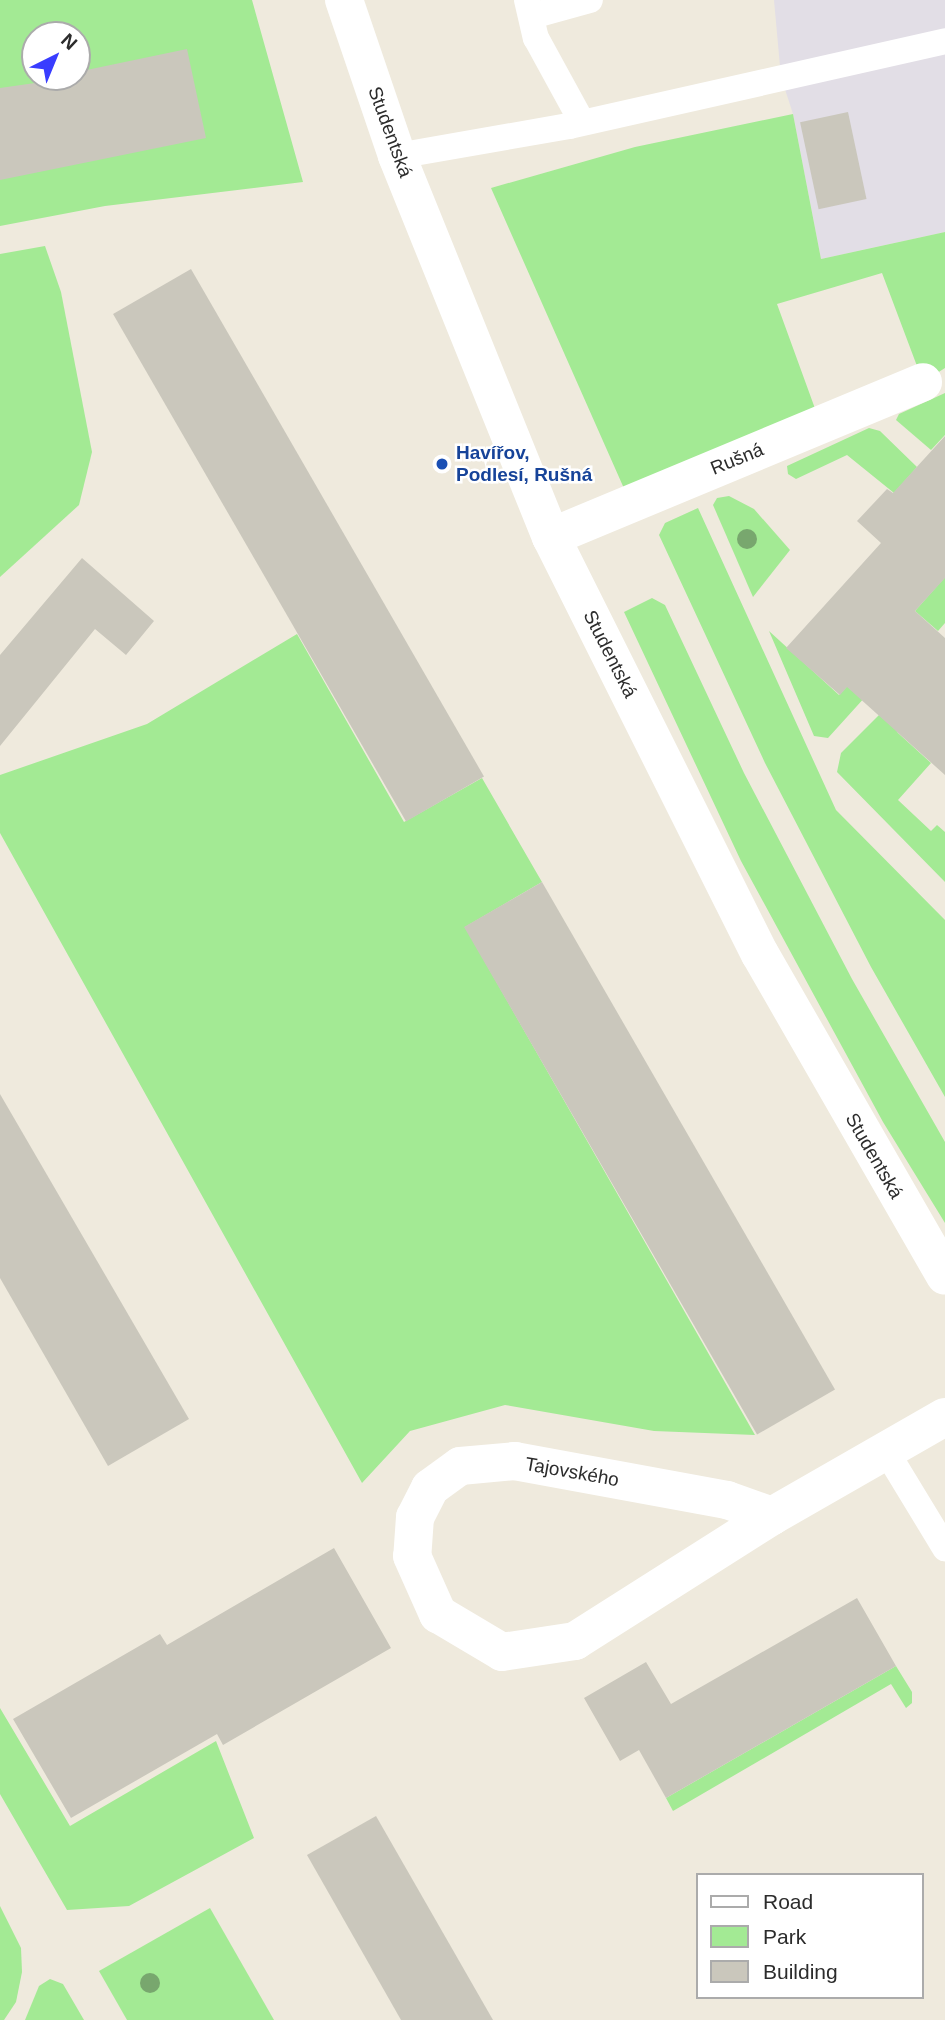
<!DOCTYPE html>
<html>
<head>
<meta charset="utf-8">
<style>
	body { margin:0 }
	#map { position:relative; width:945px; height:2020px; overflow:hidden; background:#efeadd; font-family:Helvetica,sans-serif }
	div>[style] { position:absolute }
	.industrial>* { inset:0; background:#e2dee6 }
	.green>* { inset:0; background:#a3ea94 }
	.building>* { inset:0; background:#cac7bc; transform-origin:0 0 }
	.service>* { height:26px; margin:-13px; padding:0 13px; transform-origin:13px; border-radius:13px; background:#fff }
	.minor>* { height:38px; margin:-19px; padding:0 19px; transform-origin:19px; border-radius:19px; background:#fff }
	.trees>* { width:20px; height:20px; margin:-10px; border-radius:50%; background:#78a76e }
	.dots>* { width:19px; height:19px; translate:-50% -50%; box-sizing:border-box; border:4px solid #fff; border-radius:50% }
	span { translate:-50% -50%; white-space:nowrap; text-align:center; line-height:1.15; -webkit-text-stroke:5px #fff; paint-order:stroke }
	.street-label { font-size:19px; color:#2c2c2c }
	.transit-label { font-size:19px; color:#164399; font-weight:700 }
	.left { translate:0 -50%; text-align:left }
	.legend { position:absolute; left:696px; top:1873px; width:228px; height:126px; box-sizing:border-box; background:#fff; border:2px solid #ababab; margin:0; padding:9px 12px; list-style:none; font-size:21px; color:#2c2c2c }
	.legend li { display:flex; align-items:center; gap:14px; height:35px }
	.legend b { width:35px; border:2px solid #ababab }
	.north { position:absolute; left:21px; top:21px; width:70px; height:70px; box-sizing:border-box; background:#fff; border:2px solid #ababab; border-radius:50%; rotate:43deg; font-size:19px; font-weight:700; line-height:28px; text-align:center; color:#2c2c2c }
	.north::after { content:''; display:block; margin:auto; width:24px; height:32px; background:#393dff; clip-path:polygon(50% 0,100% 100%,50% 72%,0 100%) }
</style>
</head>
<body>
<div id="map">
	<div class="industrial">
		<div style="clip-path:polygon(774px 0,945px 0,945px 232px,821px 259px,793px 114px,781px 77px)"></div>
	</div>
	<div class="green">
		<div style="clip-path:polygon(evenodd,0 0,252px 0,303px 182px,105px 206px,0 226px,0 0,35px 35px,77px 35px,77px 77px,35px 77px,35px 35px)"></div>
		<div style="clip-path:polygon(793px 114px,821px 259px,945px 232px,945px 368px,923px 382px,882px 273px,777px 304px,821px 425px,630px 502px,491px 188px,635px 147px)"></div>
		<div style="clip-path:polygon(45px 246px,61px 292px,92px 452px,79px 505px,0 577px,0 254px)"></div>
		<div style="clip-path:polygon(945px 393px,945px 435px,931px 450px,896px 420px,899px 414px)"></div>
		<div style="clip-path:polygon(869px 428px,880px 431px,917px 467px,894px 493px,847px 455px,796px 479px,788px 474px,787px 466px)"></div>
		<div style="clip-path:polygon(729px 496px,754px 509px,790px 550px,753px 597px,713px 505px,717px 498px)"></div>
		<div style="clip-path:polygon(698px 508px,836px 810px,945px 920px,945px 1097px,871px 967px,765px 763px,659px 535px,665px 523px)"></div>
		<div style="clip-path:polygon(945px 577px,945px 623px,938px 631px,915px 611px)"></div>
		<div style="clip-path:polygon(652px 598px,665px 605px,744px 773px,852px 979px,945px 1142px,945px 1223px,883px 1122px,741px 861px,624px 612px)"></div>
		<div style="clip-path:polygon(769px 631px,839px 695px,851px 682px,866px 696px,828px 738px,814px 736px)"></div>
		<div style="clip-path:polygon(297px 634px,404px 822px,482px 778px,535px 870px,542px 882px,465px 927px,755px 1435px,654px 1431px,505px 1405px,410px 1431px,362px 1483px,0 833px,0 775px,147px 724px)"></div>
		<div style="clip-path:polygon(883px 711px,898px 733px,931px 763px,898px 800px,931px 831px,937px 825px,945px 832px,945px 882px,837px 772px,841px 753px)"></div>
		<div style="clip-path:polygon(896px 1666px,912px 1692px,912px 1703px,906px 1708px,891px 1684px,673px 1811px,666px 1798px)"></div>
		<div style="clip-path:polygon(0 1708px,70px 1826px,216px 1741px,254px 1838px,129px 1906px,67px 1910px,0 1794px)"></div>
		<div style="clip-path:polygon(0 1906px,21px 1948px,22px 1972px,16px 2002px,4px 2020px,0 2020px)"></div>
		<div style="clip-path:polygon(210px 1908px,274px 2020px,127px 2020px,99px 1971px)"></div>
		<div style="clip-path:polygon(50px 1979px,63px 1984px,84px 2020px,25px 2020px,39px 1986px)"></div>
	</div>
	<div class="building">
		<div style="clip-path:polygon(187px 49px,206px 138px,0 180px,0 88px,77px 77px,77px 72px)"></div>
		<div style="left:848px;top:112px;width:89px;height:49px;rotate:78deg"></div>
		<div style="left:191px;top:269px;width:586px;height:90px;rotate:60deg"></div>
		<div style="clip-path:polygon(945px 436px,945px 578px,915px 611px,945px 638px,945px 775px,847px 687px,840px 695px,786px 648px,881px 543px,857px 521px,887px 489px,893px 493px)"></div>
		<div style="clip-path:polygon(82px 558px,154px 621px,126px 655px,95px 629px,0 746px,0 655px)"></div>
		<div style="left:542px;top:882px;width:586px;height:90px;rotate:60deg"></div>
		<div style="clip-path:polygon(0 1094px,189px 1419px,108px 1466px,0 1278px)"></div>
		<div style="clip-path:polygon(334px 1548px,391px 1648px,223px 1745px,217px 1734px,71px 1818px,13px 1719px,160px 1634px,167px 1645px)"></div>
		<div style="clip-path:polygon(857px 1598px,896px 1666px,666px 1798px,639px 1750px,620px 1761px,584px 1698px,646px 1662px,671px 1704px)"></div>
		<div style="clip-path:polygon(376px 1816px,493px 2020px,401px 2020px,307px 1855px)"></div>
	</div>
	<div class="service">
		<div style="left:527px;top:0;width:39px;rotate:77deg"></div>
		<div style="left:536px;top:38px;width:96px;rotate:61.3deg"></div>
		<div style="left:532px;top:16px;width:60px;rotate:-15.4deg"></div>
		<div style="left:397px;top:156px;width:175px;rotate:-9.9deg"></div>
		<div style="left:569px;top:126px;width:385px;rotate:-12.7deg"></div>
		<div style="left:886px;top:1451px;width:114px;rotate:58.7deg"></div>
	</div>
	<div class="minor">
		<div style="left:344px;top:0;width:165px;rotate:71.2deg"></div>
		<div style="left:397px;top:156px;width:411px;rotate:68deg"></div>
		<div style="left:551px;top:537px;width:466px;rotate:63.4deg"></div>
		<div style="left:760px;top:954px;width:371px;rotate:60.1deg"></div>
		<div style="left:551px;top:537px;width:403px;rotate:-22.6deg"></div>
		<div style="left:772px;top:1516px;width:48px;rotate:-160.4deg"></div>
		<div style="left:727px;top:1500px;width:216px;rotate:-169.6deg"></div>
		<div style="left:515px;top:1461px;width:55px;rotate:174.8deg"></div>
		<div style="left:460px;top:1466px;width:37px;rotate:144deg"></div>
		<div style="left:430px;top:1488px;width:33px;rotate:117deg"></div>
		<div style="left:415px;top:1517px;width:39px;rotate:94deg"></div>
		<div style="left:412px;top:1556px;width:64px;rotate:65.9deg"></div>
		<div style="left:438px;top:1614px;width:74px;rotate:30.7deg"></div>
		<div style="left:502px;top:1652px;width:74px;rotate:-8.6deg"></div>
		<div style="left:575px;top:1641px;width:233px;rotate:-32.4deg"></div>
		<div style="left:772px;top:1516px;width:199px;rotate:-29.8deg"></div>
	</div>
	<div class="trees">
		<div style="left:747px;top:539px"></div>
		<div style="left:150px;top:1983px"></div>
	</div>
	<div class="dots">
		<div style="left:442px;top:464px;background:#1a4fb4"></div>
	</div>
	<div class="street-label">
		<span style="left:390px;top:132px;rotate:70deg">Studentská</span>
		<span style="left:737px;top:459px;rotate:-22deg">Rušná</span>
		<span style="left:610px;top:654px;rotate:63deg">Studentská</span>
		<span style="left:874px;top:1156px;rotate:60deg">Studentská</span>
		<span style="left:572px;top:1472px;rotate:10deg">Tajovského</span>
	</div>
	<div class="transit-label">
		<span class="left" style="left:456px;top:464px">Havířov,<br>Podlesí, Rušná</span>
	</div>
	<ul class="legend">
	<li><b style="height:9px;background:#fff"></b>Road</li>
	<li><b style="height:19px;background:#a3ea94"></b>Park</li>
	<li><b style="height:19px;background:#cac7bc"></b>Building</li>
	</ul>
	<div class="north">N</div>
</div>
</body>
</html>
